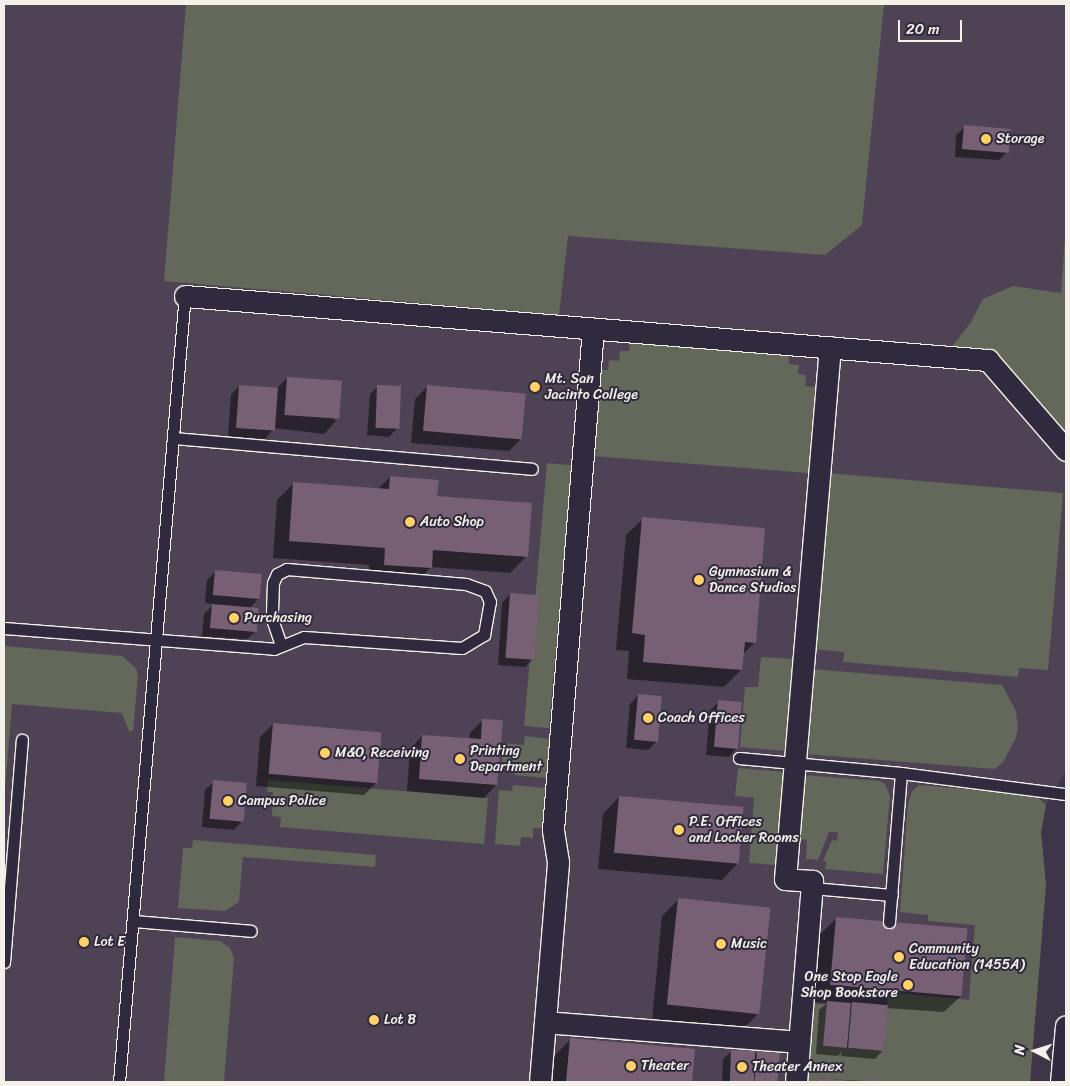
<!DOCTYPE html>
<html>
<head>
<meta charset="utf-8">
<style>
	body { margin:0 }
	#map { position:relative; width:1070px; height:1086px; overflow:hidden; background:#3d3548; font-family:Sriracha,sans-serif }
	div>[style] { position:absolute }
	.built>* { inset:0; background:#4e4255 }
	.green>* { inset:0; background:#63685a; transform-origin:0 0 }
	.shadow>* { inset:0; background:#0007 }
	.building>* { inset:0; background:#776073; transform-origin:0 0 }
	.roads { filter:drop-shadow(1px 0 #f4f1e8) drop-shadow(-1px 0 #f4f1e8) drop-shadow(0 1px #f4f1e8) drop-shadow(0 -1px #f4f1e8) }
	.lane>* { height:11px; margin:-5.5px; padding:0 5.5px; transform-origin:5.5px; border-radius:5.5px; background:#2f2a3d }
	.street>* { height:21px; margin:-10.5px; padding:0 10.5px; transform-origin:10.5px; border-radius:10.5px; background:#2f2a3d }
	.dots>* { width:14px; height:14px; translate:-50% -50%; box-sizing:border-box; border:2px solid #2f2a3d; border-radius:50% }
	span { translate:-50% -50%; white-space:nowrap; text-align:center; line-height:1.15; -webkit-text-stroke:4px #2f2a3d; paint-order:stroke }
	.poi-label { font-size:14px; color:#f4f1e8 }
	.left { translate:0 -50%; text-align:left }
	.right { translate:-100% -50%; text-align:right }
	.frame { position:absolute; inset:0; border:5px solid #f4f1e8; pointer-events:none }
	.north { position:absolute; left:1010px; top:1026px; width:50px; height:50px; -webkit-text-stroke:4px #2f2a3d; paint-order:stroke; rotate:275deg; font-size:14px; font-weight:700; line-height:20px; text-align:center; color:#f4f1e8 }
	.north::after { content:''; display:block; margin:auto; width:18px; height:22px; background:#f4f1e8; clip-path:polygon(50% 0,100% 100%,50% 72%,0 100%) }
	.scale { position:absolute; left:898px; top:20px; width:64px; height:22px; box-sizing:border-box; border:2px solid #f4f1e8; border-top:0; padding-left:6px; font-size:15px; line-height:18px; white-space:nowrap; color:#f4f1e8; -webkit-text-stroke:4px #2f2a3d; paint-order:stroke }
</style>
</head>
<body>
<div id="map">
	<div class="built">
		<div style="clip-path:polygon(4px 4px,1066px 4px,1066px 771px,1046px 805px,1041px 832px,1046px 885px,1030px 1082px,4px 1082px)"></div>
	</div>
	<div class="green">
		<div style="clip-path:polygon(186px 4px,884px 4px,862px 225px,825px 255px,568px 236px,559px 315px,164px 281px)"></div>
		<div style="clip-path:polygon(1066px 222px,1066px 434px,997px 352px,951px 348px,971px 322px,983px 299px,1013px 286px,1061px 293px)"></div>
		<div style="clip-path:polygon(630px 342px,789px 354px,789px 364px,799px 365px,798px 374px,806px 375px,805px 386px,815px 387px,808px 473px,592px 456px,599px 370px,608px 370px,609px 360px,619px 361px,620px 351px,629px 351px)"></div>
		<div style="left:547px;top:463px;width:25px;height:264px;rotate:5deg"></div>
		<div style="clip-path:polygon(828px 473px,1063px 493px,1048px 670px,1019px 668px,1018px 677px,843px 662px,844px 652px,813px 649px)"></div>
		<div style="clip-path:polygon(4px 646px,122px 656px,136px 668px,138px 676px,133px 731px,129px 731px,122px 713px,12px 704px,4px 802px)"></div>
		<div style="clip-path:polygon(761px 657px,793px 659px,785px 751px,740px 747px,745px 687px,758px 687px)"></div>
		<div style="clip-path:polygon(812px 669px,1002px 685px,1016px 711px,1018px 729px,1015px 740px,1003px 762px,995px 769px,805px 754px)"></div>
		<div style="clip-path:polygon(525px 736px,550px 739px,546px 778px,514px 775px,514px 770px,501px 769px,503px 743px,524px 745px)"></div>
		<div style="clip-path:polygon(738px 768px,784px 772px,776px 865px,749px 863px,754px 798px,735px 796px)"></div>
		<div style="clip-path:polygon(803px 775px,880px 781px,885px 784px,890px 796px,883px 874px,825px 869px,826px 861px,823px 861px,832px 840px,837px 841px,838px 832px,829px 832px,818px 860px,806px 859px,807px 840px,798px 839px)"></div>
		<div style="clip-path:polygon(268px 780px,488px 798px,484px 844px,280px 827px,281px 817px,272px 816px,273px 792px,267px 792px)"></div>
		<div style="clip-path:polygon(513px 785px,545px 788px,542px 828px,533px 828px,533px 838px,521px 837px,520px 846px,495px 844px,499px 790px,512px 791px)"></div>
		<div style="clip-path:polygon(919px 785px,1036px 795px,1046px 805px,1041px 832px,1046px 885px,1030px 1082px,865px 1082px,818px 1078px,817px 1082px,807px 1082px,814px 1004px,827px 1004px,824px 1046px,884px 1051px,888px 992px,969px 1000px,975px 925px,928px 921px,928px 915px,900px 912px,908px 804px,912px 791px)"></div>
		<div style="clip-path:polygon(193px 840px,376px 855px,375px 867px,243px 857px,239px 902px,225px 911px,178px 908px,183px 848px,192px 848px)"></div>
		<div style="clip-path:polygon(175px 937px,220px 941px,230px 948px,234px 958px,224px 1082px,164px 1082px)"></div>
	</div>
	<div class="shadow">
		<div style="clip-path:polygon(965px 127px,1007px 152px,999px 160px,955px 157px,956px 135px)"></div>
		<div style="clip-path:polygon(287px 378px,336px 421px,324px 434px,274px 428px,265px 439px,228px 436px,231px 395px,239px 386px,276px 389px)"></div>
		<div style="clip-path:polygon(378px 386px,397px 428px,389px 437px,367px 435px,370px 394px)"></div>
		<div style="clip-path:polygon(427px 387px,522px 438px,509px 451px,411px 443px,415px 399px)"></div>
		<div style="clip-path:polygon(390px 477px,436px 497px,527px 556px,510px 573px,431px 567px,414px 585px,368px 581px,369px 565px,273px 558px,277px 500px,294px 483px,378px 489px)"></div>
		<div style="clip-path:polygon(643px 519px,754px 643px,742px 655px,741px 670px,724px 687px,627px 679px,629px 651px,616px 650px,626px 535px)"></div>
		<div style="clip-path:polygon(216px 571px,258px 599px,249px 609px,256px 631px,247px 639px,202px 636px,204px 614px,214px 604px,205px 603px,207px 580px)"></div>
		<div style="clip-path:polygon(510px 594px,533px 659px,525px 667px,498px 665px,502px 603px)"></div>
		<div style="clip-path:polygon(638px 695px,656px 742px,648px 750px,626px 748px,630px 704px)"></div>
		<div style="clip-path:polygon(719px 702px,737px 748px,729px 757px,706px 755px,710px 710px)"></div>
		<div style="clip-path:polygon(483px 720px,496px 785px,484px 798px,407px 791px,410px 749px,422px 736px,469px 739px,470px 733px)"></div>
		<div style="clip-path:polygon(273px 724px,377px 782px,364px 795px,256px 786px,260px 737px)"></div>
		<div style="clip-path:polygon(214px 782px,242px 821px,234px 830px,202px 827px,205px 790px)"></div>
		<div style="clip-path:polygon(619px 797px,738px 863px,722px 880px,598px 869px,603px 814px)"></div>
		<div style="clip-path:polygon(679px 899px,760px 1012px,743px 1029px,652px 1021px,662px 916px)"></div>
		<div style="clip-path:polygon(836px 919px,961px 996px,944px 1012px,886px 1008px,883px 1050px,875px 1059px,841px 1056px,842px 1052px,838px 1056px,816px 1054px,819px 1010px,827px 1003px,814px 1002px,819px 935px)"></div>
		<div style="clip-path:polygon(571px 1039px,694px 1051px,691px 1082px,551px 1082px,554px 1056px)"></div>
		<div style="clip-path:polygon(732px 1051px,754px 1056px,757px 1052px,778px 1054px,776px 1082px,722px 1082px,723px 1059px)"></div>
		<div style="clip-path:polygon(818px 1079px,865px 1081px,878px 1082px,815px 1082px)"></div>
	</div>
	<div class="building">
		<div style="left:964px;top:125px;width:47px;height:24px;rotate:5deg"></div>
		<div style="left:287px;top:377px;width:55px;height:38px;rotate:4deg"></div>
		<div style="left:239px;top:385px;width:39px;height:43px;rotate:4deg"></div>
		<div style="left:377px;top:385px;width:24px;height:43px;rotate:2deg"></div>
		<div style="left:427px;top:385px;width:99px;height:46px;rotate:5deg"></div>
		<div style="clip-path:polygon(390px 476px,439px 480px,437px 496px,532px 503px,528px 557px,433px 550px,432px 568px,384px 565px,385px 548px,289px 541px,293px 482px,389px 489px)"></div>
		<div style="clip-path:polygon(642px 517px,765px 528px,756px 643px,745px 642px,742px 670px,643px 662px,645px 635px,632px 633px)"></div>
		<div style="left:215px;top:570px;width:47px;height:25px;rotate:5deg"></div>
		<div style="left:510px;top:593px;width:29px;height:65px;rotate:4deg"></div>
		<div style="left:212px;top:604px;width:47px;height:24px;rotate:5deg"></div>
		<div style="left:638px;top:694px;width:24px;height:46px;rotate:5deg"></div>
		<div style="left:718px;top:700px;width:24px;height:47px;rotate:5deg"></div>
		<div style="clip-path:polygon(482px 719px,503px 720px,497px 785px,419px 779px,422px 735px,481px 739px)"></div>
		<div style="left:273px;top:723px;width:109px;height:51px;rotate:5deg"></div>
		<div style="left:213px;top:780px;width:34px;height:39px;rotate:5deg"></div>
		<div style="left:619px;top:796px;width:125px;height:57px;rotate:5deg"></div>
		<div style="left:678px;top:898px;width:93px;height:107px;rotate:6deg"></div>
		<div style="left:836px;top:917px;width:132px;height:68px;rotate:5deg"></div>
		<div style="left:827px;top:1001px;width:24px;height:45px;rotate:5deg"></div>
		<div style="left:852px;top:1002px;width:36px;height:46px;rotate:5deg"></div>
		<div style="clip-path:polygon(570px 1038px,695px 1049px,692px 1082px,566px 1082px)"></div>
		<div style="left:731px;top:1050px;width:24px;height:32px;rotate:2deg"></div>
		<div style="left:757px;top:1051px;width:23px;height:31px;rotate:5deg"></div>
		<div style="clip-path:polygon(817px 1078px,854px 1081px,854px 1082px,817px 1082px)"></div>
		<div style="clip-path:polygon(865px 1079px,880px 1081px,880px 1082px,865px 1082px)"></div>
	</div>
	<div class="roads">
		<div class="lane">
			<div style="left:173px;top:438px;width:360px;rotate:4.9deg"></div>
			<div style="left:4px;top:628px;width:271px;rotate:4.4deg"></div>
			<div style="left:274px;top:649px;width:32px;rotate:-22deg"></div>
			<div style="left:304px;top:637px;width:158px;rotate:4deg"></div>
			<div style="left:462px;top:648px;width:26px;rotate:-31deg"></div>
			<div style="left:484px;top:635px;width:34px;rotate:-80deg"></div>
			<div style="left:490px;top:602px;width:12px;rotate:-114deg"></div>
			<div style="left:485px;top:591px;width:20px;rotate:-160deg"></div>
			<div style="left:466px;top:584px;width:180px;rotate:-175.2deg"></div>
			<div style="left:287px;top:569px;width:11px;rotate:153deg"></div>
			<div style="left:277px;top:574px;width:10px;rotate:114deg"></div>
			<div style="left:273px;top:583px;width:36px;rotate:92deg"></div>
			<div style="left:272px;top:619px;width:28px;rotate:71deg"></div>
			<div style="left:739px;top:758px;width:163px;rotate:5.3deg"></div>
			<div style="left:901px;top:773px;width:166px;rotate:7.3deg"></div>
			<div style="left:812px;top:888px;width:80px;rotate:5deg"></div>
			<div style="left:133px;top:921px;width:118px;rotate:4.8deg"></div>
			<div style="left:889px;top:922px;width:149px;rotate:-85.4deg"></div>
			<div style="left:4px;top:962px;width:223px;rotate:-85.4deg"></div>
			<div style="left:119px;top:1082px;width:793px;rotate:-85.22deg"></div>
		</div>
		<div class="street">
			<div style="left:185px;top:296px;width:806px;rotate:4.56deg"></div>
			<div style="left:988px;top:360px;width:119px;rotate:49.1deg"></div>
			<div style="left:545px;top:1022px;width:255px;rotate:4.5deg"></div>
			<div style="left:540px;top:1082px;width:221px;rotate:-85.3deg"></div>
			<div style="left:558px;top:862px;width:33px;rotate:-99deg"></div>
			<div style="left:553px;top:829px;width:502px;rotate:-85.43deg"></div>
			<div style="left:796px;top:1082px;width:202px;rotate:-85.4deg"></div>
			<div style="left:812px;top:881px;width:27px;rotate:-176deg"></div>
			<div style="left:785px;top:879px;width:534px;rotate:-85.17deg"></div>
			<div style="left:1061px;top:1082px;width:56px;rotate:-84.9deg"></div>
		</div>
	</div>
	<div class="dots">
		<div style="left:986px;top:139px;background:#ffd166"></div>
		<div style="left:535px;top:387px;background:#ffd166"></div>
		<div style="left:410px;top:522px;background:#ffd166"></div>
		<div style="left:699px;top:580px;background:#ffd166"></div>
		<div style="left:234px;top:618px;background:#ffd166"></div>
		<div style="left:648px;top:718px;background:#ffd166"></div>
		<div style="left:325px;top:753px;background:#ffd166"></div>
		<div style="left:460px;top:759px;background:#ffd166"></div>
		<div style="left:228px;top:801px;background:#ffd166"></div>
		<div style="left:679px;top:830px;background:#ffd166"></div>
		<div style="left:84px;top:942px;background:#ffd166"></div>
		<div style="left:721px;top:944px;background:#ffd166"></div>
		<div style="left:899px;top:957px;background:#ffd166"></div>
		<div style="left:908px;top:985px;background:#ffd166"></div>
		<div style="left:374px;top:1020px;background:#ffd166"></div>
		<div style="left:631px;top:1066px;background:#ffd166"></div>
		<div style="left:742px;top:1067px;background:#ffd166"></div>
	</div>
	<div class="poi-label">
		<span class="left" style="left:996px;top:139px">Storage</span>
		<span class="left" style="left:545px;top:387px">Mt. San<br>Jacinto College</span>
		<span class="left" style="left:420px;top:522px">Auto Shop</span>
		<span class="left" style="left:709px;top:580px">Gymnasium &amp;<br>Dance Studios</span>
		<span class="left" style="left:244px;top:618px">Purchasing</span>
		<span class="left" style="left:658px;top:718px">Coach Offices</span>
		<span class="left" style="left:470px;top:759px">Printing<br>Department</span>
		<span class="left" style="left:335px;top:753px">M&amp;O, Receiving</span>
		<span class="left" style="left:238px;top:801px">Campus Police</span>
		<span class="left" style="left:689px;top:830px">P.E. Offices<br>and Locker Rooms</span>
		<span class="left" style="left:94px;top:942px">Lot E</span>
		<span class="left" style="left:731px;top:944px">Music</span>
		<span class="left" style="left:909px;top:957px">Community<br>Education (1455A)</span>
		<span class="right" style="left:898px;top:985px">One Stop Eagle<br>Shop Bookstore</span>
		<span class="left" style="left:384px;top:1020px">Lot B</span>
		<span class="left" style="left:641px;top:1066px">Theater</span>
		<span class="left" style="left:752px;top:1067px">Theater Annex</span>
	</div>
	<div class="frame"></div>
	<div class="north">N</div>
	<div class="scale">20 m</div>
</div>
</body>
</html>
